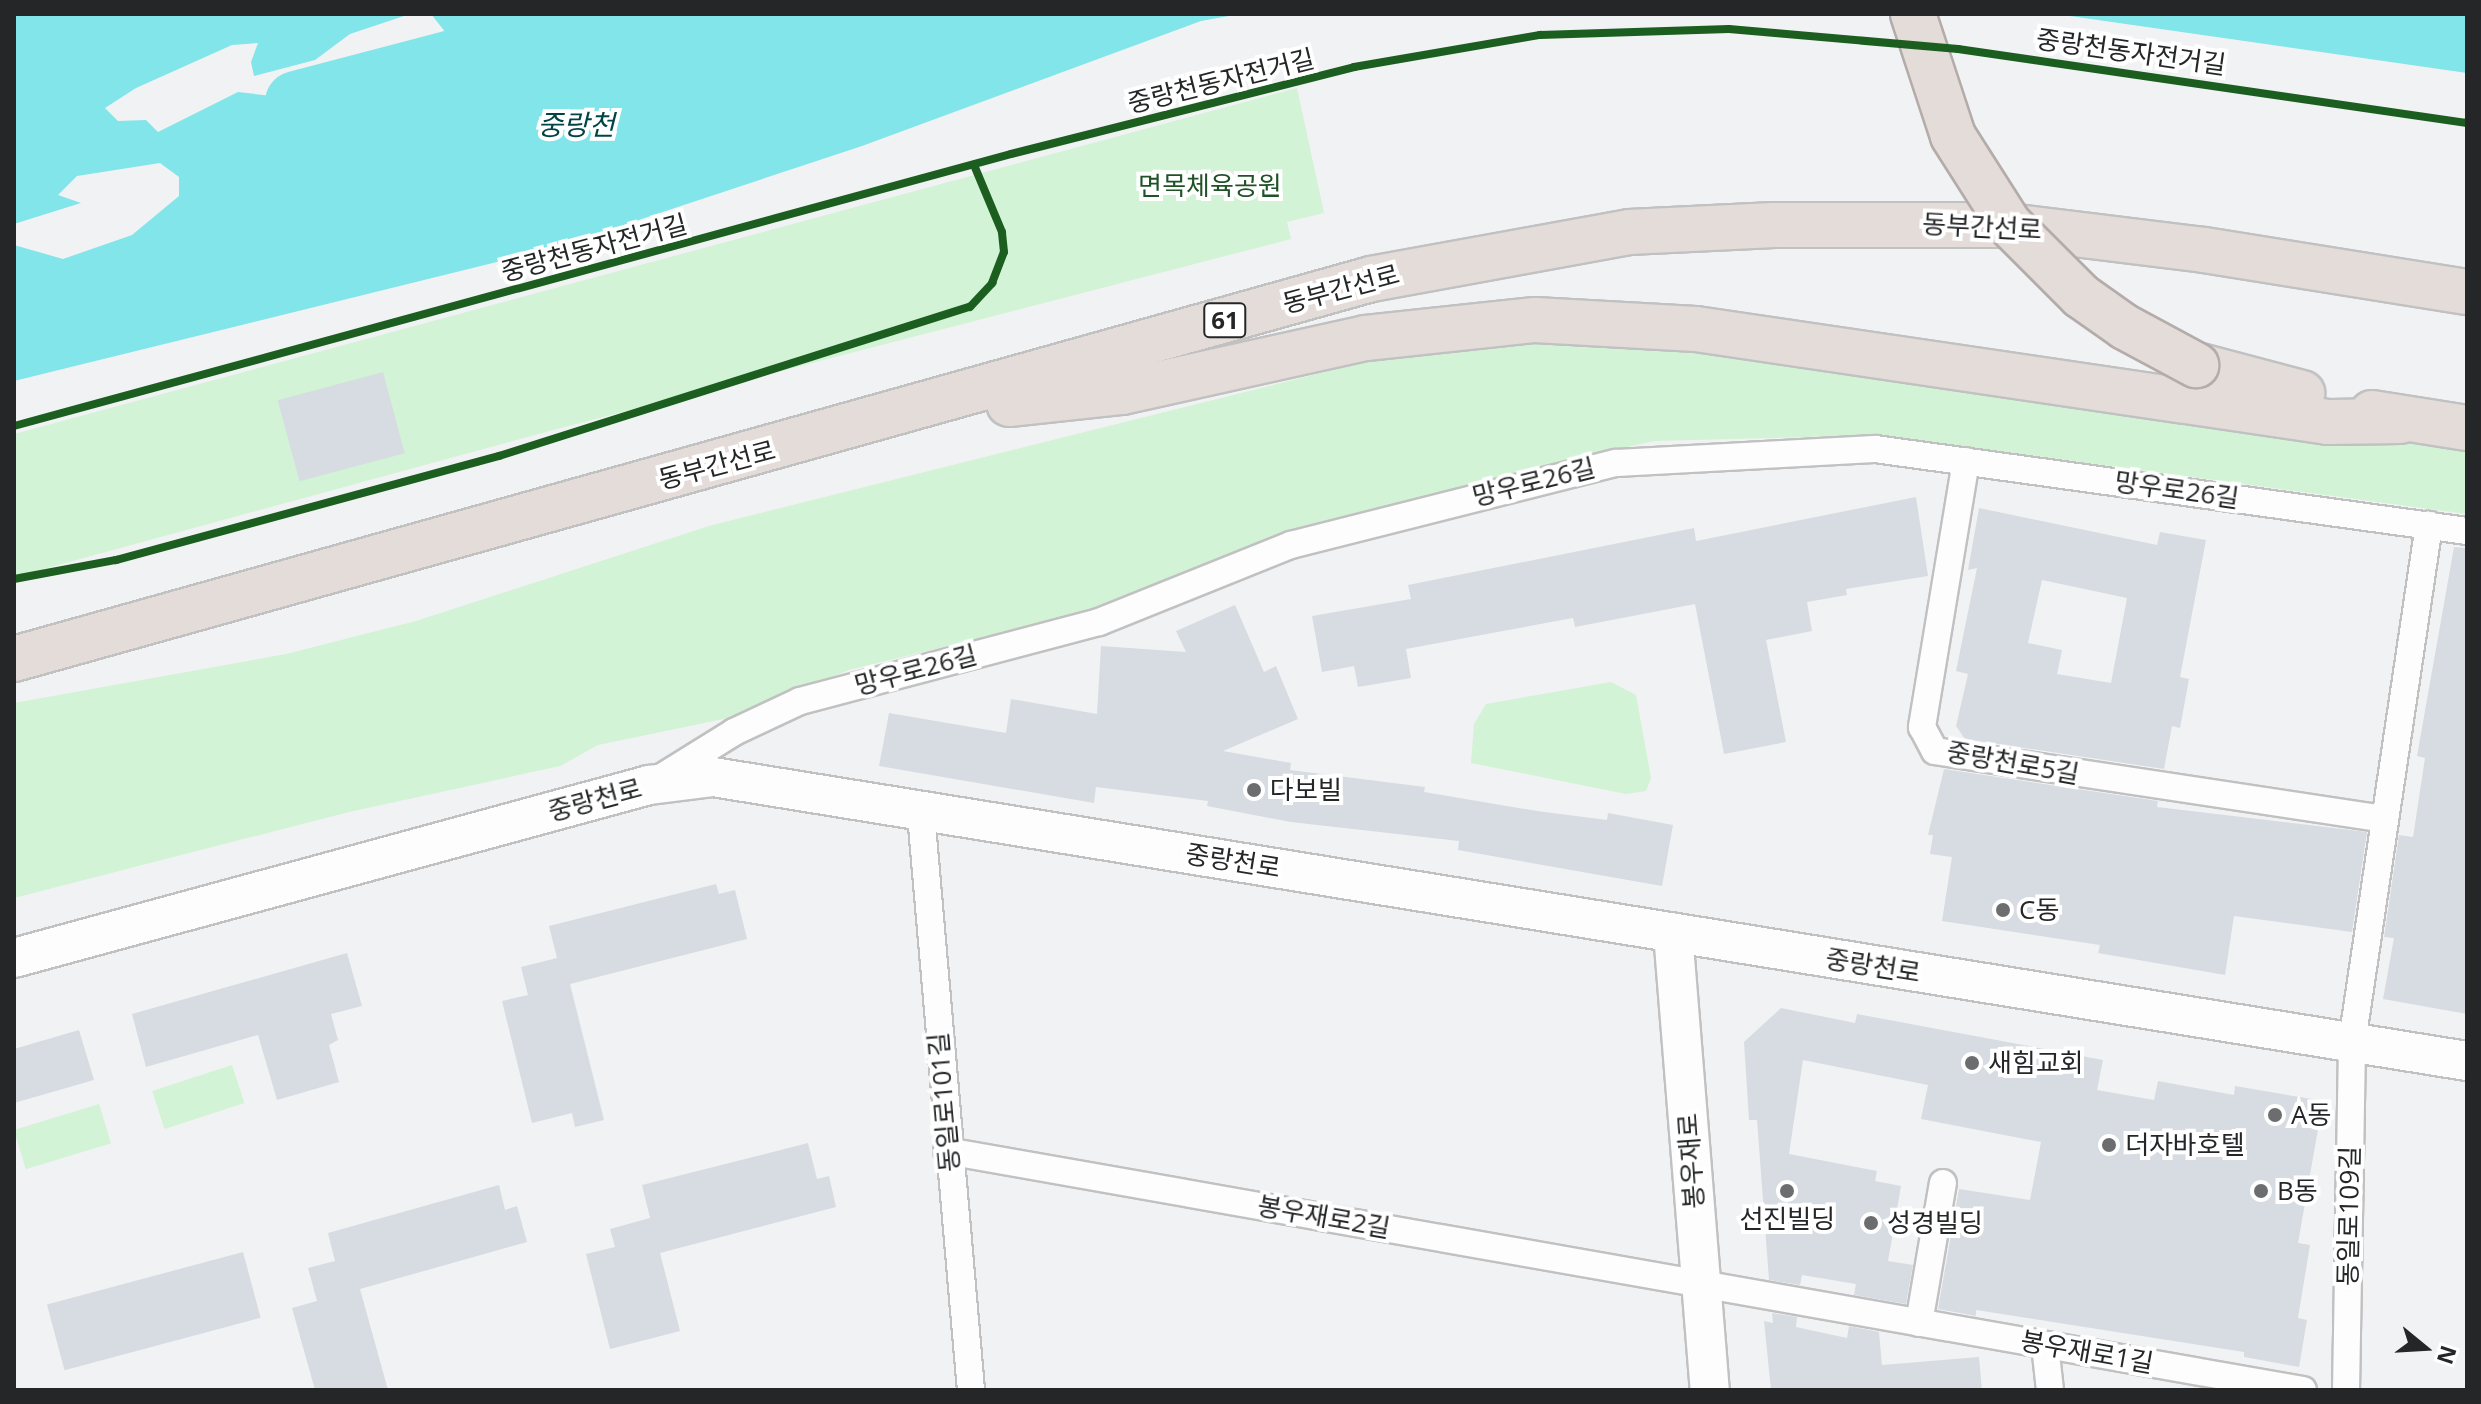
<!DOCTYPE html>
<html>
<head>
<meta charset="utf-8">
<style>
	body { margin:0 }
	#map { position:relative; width:2481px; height:1404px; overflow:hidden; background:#f1f2f3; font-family:"Open Sans","Noto Sans KR",sans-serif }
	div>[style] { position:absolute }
	.green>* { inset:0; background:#d2f3d5; transform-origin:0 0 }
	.water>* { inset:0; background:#82e5ea }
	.river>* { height:62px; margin:-31px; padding:0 31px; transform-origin:31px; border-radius:31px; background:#82e5ea }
	.building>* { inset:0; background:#d7dce2; transform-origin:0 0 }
	.roads { filter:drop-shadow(2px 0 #c1c1c2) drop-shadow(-2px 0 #c1c1c2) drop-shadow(0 2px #c1c1c2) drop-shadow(0 -2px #c1c1c2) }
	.street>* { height:26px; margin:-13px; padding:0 13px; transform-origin:13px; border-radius:13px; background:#fdfdfd }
	.secondary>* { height:38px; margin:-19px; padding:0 19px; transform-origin:19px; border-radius:19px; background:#fdfdfd }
	.highway>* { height:44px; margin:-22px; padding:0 22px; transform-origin:22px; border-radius:22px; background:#e4dcd9 }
	.bridges { filter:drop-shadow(2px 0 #b4acaa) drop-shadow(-2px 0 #b4acaa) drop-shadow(0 2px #b4acaa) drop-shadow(0 -2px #b4acaa) }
	.highway-bridge>* { height:44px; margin:-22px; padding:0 22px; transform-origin:22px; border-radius:22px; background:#e4dcd9 }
	.cycleway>* { height:8px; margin:-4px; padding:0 4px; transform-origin:4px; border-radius:4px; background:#1b5e20 }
	.dots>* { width:22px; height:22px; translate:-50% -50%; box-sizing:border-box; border:4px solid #fff; border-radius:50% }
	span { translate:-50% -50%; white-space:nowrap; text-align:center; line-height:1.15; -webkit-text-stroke:8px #fff; paint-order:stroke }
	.shield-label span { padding:2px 6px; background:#fff; border:2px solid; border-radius:6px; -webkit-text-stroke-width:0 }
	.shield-label { font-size:24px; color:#252627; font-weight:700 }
	.street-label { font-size:26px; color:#252627 }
	.park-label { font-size:26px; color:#1f5227 }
	.poi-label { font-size:26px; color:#252627 }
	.left { translate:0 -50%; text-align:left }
	.water-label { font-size:28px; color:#004446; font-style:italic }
	.frame { position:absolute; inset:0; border:16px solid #252627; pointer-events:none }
	.north { position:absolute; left:2385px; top:1308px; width:80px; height:80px; -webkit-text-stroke:6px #fff; paint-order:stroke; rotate:108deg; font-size:22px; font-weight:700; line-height:32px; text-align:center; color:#252627 }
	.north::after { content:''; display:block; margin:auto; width:28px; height:36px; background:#252627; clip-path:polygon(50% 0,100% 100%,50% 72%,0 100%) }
</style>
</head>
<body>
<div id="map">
	<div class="green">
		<div style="clip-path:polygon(1297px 88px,1324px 213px,1287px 222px,1291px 239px,557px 429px,14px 577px,14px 434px)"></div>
		<div style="clip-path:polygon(1622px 340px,2467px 442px,2467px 514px,1880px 435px,1654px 441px,1496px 477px,1286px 535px,1086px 612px,849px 670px,733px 717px,598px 745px,560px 766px,349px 812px,14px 898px,14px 703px,286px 654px,416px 621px,709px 526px,1409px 351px,1508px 341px)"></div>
		<div style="clip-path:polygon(1611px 682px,1636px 695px,1651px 778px,1646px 791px,1626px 794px,1471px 763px,1474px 724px,1486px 704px)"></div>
		<div style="left:232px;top:1065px;width:40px;height:84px;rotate:72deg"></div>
		<div style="left:99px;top:1104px;width:41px;height:89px;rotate:73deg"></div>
	</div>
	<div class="water">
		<div style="clip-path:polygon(14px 14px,410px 14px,350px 34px,315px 60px,254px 76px,251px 62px,258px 43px,232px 45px,136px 88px,105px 108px,118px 121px,146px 120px,158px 132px,238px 92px,272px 96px,398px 77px,426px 83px,486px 57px,482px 46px,448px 46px,446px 33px,431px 14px,1240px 14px,1201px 21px,862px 146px,554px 248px,14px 381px,14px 245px,63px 259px,132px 235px,179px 196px,179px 177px,160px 163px,77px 176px,58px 195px,81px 203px,14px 224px)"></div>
		<div style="clip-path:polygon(2056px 14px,2467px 14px,2467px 73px)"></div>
	</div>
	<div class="river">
		<div style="left:296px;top:102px;width:346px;rotate:-14.7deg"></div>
	</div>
	<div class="building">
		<div style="left:383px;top:372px;width:84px;height:109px;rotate:75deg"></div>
		<div style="clip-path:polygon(1916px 497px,1928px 576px,1846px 589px,1847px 595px,1807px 602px,1812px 631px,1766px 640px,1786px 742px,1724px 754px,1695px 604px,1575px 627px,1573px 618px,1406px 649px,1411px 678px,1358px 687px,1354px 666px,1322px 672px,1312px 616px,1411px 599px,1408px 585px,1694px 528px,1696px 541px)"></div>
		<div style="clip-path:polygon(evenodd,1979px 508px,2157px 545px,2160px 532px,2206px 540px,2180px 677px,2189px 679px,2180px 728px,2172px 726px,2164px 769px,1965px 739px,1956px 726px,1968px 674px,1956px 671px,1977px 568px,1968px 570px,1979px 508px,2042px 580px,2127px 598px,2111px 683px,2057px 674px,2062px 650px,2028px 643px,2042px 580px)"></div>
		<div style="clip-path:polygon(2454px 547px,2467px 548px,2467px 1014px,2383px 999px,2394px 938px,2384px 937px,2399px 835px,2413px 837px,2425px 758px,2417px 756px)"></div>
		<div style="clip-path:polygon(1235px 605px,1264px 672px,1276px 666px,1298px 719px,1223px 751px,1291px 763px,1290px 770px,1425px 787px,1424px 792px,1537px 811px,1607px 820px,1608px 813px,1673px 825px,1662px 886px,1458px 850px,1459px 841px,1291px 822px,1207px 806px,1208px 801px,1096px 787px,1094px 803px,879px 766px,889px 713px,1006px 733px,1011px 699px,1097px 714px,1101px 646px,1186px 652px,1176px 631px)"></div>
		<div style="clip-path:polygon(1944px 769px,2158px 801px,2157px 807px,2367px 832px,2352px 932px,2234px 916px,2225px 975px,2098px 953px,2100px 945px,1942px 921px,1952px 857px,1930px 854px,1933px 835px,1928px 835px)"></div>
		<div style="clip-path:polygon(716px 884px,719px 894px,735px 890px,747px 939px,570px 984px,604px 1120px,575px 1127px,572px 1113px,532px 1123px,502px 1001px,528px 995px,521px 967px,557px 958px,549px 926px)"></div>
		<div style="clip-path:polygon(347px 953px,362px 1006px,331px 1014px,338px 1040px,329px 1045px,339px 1082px,277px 1100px,258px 1035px,146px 1067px,132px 1014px)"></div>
		<div style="clip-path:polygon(1781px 1008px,1855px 1023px,1857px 1014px,2103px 1060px,2097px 1090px,2154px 1100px,2158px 1081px,2234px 1095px,2235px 1086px,2323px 1101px,2298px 1243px,2310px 1245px,2298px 1318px,2307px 1320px,2299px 1367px,2244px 1357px,2244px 1352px,1976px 1310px,1976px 1316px,1938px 1309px,1959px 1189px,2030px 1200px,2041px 1142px,1921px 1119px,1928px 1085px,1803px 1060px,1789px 1154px,1877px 1171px,1875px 1181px,1901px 1186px,1888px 1261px,1913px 1265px,1906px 1304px,1854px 1295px,1856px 1284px,1802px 1275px,1800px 1285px,1769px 1280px,1757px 1120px,1749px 1120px,1744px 1042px)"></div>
		<div style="clip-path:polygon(79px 1030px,94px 1080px,14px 1103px,14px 1049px)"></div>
		<div style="clip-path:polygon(808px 1143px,817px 1179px,829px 1176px,836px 1207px,660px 1253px,680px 1331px,610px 1349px,586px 1254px,615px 1247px,610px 1229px,650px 1218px,642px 1185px)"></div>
		<div style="clip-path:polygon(499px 1185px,505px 1210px,517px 1206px,527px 1242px,360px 1289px,388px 1390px,315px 1390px,292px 1308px,317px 1301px,308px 1268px,335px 1261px,328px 1233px)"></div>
		<div style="left:243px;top:1252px;width:68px;height:203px;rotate:75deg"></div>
		<div style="clip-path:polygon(1772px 1313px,1797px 1317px,1796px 1327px,1847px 1338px,1849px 1326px,1879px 1332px,1882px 1365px,1979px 1357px,1982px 1390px,1771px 1390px,1764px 1321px,1773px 1323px)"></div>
	</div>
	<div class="roads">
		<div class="street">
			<div style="left:1966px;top:461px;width:270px;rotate:99.4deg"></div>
			<div style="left:1922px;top:727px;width:27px;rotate:62deg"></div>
			<div style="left:1935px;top:751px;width:455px;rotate:8.6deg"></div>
			<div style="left:657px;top:780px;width:91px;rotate:-31.9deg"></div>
			<div style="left:734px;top:732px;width:73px;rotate:-25.2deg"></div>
			<div style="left:800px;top:701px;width:309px;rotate:-14.8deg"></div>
			<div style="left:1099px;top:622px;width:207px;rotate:-21.9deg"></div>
			<div style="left:1291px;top:545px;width:335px;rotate:-14.2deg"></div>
			<div style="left:1616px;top:463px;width:259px;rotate:-3.1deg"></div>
			<div style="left:1875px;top:449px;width:598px;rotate:7.89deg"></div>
			<div style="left:921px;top:814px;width:578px;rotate:85.04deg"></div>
			<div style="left:947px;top:1151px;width:1377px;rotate:10deg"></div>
			<div style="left:1919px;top:1323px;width:142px;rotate:-80.3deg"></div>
			<div style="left:2045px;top:1345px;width:45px;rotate:83.7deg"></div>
			<div style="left:2346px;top:1390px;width:348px;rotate:-89deg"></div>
			<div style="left:2352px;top:1042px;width:523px;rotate:-81.53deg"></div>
		</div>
		<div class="secondary">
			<div style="left:1673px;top:933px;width:458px;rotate:85.4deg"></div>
			<div style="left:14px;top:958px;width:658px;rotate:-15.24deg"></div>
			<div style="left:649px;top:785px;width:64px;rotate:-7.1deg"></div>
			<div style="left:713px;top:777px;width:1777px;rotate:9.2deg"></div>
		</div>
		<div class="highway">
			<div style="left:2196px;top:365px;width:110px;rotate:14.8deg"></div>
			<div style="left:1009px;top:404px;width:114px;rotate:-6.1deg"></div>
			<div style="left:1122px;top:392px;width:250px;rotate:-12.5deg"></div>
			<div style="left:1366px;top:338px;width:170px;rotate:-6.1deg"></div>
			<div style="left:1535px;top:320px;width:161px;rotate:3.2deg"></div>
			<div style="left:1696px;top:329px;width:639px;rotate:8.37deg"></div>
			<div style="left:2328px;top:422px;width:72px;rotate:-0.8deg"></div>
			<div style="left:2372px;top:413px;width:96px;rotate:9deg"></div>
			<div style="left:14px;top:659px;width:1409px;rotate:-15.64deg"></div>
			<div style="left:1371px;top:279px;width:262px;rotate:-10.3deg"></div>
			<div style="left:1629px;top:232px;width:145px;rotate:-2.8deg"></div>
			<div style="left:1774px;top:225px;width:227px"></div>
			<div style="left:2001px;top:225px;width:205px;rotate:7deg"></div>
			<div style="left:2204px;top:250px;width:266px;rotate:9.1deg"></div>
		</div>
	</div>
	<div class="bridges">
		<div class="highway-bridge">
			<div style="left:1913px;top:14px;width:128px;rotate:71.8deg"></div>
			<div style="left:1953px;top:136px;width:104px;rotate:57.5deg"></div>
			<div style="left:2009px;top:224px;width:102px;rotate:45deg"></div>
			<div style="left:2081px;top:296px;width:54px;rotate:35.2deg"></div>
			<div style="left:2125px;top:327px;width:81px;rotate:28.2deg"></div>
		</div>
	</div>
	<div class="cycleway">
		<div style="left:14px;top:426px;width:1033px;rotate:-15.26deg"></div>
		<div style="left:1011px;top:154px;width:354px;rotate:-14.2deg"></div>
		<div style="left:1354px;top:67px;width:189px;rotate:-9.8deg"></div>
		<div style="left:1540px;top:35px;width:189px;rotate:-1.8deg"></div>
		<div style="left:1729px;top:29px;width:230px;rotate:5deg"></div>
		<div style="left:1958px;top:49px;width:514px;rotate:8.27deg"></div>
		<div style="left:14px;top:579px;width:104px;rotate:-10.6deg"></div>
		<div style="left:116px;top:560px;width:397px;rotate:-15.2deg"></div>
		<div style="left:499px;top:456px;width:494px;rotate:-17.6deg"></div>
		<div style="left:970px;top:307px;width:33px;rotate:-47deg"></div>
		<div style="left:992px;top:283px;width:33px;rotate:-69deg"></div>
		<div style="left:1004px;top:252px;width:20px;rotate:-96deg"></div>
		<div style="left:1002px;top:232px;width:73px;rotate:-112.7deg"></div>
	</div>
	<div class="dots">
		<div style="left:1254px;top:790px;background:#6c6d6e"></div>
		<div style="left:2003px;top:910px;background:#6c6d6e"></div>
		<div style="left:1972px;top:1063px;background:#6c6d6e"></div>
		<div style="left:2275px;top:1115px;background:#6c6d6e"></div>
		<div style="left:2109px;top:1145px;background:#6c6d6e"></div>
		<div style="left:1787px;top:1191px;background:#6c6d6e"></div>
		<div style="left:2261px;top:1191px;background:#6c6d6e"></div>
		<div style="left:1871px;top:1223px;background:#6c6d6e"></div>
	</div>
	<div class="shield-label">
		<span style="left:1225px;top:320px">61</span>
	</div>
	<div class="street-label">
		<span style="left:2131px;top:52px;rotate:8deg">중랑천동자전거길</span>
		<span style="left:1221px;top:81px;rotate:-14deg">중랑천동자전거길</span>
		<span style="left:1982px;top:227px;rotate:3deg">동부간선로</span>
		<span style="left:594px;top:248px;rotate:-15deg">중랑천동자전거길</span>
		<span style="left:1341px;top:289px;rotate:-15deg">동부간선로</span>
		<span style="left:717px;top:465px;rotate:-15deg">동부간선로</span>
		<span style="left:1534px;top:482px;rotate:-14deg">망우로26길</span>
		<span style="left:2177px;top:490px;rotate:8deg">망우로26길</span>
		<span style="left:916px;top:670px;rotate:-15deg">망우로26길</span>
		<span style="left:2013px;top:763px;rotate:10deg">중랑천로5길</span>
		<span style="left:595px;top:800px;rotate:-15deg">중랑천로</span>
		<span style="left:1233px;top:861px;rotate:9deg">중랑천로</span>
		<span style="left:1873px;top:966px;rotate:9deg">중랑천로</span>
		<span style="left:944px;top:1102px;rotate:-95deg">동일로101길</span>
		<span style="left:1691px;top:1161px;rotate:-94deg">봉우재로</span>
		<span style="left:2349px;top:1216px;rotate:-89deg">동일로109길</span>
		<span style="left:1324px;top:1217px;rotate:10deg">봉우재로2길</span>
		<span style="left:2087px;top:1352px;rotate:10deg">봉우재로1길</span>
	</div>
	<div class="park-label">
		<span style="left:1210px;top:186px">면목체육공원</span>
	</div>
	<div class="poi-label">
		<span class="left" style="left:1270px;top:790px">다보빌</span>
		<span class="left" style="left:2019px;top:910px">C동</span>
		<span class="left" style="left:1988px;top:1063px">새힘교회</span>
		<span class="left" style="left:2291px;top:1115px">A동</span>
		<span class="left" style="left:2125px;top:1145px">더자바호텔</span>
		<span class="left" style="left:2277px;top:1191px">B동</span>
		<span style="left:1787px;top:1219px">선진빌딩</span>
		<span class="left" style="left:1887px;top:1223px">성경빌딩</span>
	</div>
	<div class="water-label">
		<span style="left:576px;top:124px">중랑천</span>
	</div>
	<div class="frame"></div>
	<div class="north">N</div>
</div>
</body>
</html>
